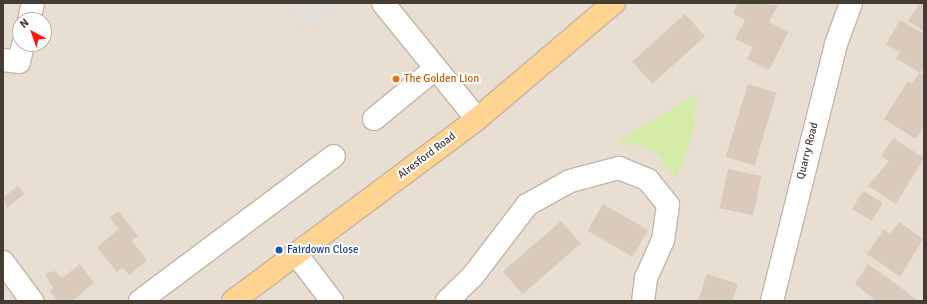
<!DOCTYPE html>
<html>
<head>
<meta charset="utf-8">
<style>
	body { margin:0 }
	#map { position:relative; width:927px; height:304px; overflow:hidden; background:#f3ede3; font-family:Signika,sans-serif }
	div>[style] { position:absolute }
	.residential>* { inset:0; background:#e8ded1 }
	.green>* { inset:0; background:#d4eba8 }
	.parking>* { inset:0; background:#e3e0dc }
	.building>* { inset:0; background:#d9cabb; transform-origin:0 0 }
	.roads { filter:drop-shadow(1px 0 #c2b6a8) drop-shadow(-1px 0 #c2b6a8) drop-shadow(0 1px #c2b6a8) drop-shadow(0 -1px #c2b6a8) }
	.minor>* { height:22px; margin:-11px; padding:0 11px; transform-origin:11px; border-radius:11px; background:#fff }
	.major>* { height:22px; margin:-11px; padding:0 11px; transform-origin:11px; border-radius:11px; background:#ffd390 }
	.dots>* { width:11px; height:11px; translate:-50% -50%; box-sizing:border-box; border:2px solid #fff; border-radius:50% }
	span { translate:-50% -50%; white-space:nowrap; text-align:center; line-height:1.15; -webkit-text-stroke:4px #fff; paint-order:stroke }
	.food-label { font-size:11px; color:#c56008 }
	.left { translate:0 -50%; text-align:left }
	.street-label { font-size:11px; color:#453c33 }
	.transit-label { font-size:11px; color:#164399 }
	.frame { position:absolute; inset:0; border:4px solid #453c33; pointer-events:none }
	.north { position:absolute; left:12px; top:12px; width:40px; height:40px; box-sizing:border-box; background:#fff; border:1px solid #b5b1ad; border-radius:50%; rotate:319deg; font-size:11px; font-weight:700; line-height:16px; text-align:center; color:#453c33 }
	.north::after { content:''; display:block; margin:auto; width:14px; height:18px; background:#ff180e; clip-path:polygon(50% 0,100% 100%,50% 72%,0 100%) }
</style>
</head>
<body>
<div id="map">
	<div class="residential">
		<div style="clip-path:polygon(evenodd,3px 3px,924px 3px,924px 301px,3px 301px,3px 3px,20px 20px,44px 20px,44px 44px,20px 44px,20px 20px)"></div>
	</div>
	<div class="green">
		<div style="clip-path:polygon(697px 94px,693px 133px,676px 179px,658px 155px,647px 148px,618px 141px)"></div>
	</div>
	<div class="parking">
		<div style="clip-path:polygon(286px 3px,341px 3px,306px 29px)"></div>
	</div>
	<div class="building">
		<div style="clip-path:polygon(738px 3px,778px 5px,769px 22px,788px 32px,769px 70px,747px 59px,753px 47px,735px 39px,745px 20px,733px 14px)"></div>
		<div style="clip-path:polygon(920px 3px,924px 3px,924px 31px,908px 21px)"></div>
		<div style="left:685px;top:14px;width:30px;height:71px;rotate:48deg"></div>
		<div style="clip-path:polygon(900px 20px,924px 34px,924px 67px,920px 73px,896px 58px,900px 52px,886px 44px)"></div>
		<div style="clip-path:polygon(919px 73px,924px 76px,924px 126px,916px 139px,884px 119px,908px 81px,912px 84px)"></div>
		<div style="left:748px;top:84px;width:30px;height:76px;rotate:17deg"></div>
		<div style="clip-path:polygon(893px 138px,924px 158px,896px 204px,868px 186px,889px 161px,881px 156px)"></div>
		<div style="left:728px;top:169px;width:34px;height:40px;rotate:12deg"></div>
		<div style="clip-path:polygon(18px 186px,24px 194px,7px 208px,3px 198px)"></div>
		<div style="left:863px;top:191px;width:23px;height:21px;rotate:31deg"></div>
		<div style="left:603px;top:204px;width:52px;height:31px;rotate:30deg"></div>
		<div style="clip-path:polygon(118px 211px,138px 236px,132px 241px,147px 260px,129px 275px,123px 267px,117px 272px,97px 247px,119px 229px,110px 218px)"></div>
		<div style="left:561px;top:221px;width:30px;height:77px;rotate:49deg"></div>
		<div style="clip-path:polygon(899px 222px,923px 239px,900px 277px,867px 254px,884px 229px,890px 234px)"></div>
		<div style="clip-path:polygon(80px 264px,94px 283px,72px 301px,57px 301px,50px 291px,53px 288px,45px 274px,55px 271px,62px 278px)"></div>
		<div style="clip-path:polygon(868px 264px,899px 286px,918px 301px,876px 301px,855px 284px)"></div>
		<div style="clip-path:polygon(707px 274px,738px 284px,732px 301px,698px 301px)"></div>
	</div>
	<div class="roads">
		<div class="minor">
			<div style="left:383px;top:3px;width:149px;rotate:51deg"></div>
			<div style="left:29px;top:20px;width:17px;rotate:-77deg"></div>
			<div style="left:3px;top:60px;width:16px;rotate:7deg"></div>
			<div style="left:19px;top:62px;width:18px;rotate:-77deg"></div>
			<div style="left:374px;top:119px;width:80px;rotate:-39.4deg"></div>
			<div style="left:297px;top:255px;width:58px;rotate:52.7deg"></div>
			<div style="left:3px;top:262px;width:49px;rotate:53.4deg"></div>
			<div style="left:140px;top:301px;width:242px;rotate:-36.8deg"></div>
			<div style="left:447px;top:301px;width:35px;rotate:-44deg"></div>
			<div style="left:472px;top:277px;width:91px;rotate:-52.6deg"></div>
			<div style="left:527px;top:205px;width:49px;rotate:-29.2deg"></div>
			<div style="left:570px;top:181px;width:51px;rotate:-14.9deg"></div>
			<div style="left:619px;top:168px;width:31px;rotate:22deg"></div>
			<div style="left:648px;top:180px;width:32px;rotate:51deg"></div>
			<div style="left:668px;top:205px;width:35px;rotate:98deg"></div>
			<div style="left:663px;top:240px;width:42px;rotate:114.1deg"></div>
			<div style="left:646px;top:278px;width:23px;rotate:97deg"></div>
			<div style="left:772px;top:301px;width:265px;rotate:-76deg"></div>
			<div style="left:836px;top:44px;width:44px;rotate:-69.9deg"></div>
		</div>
		<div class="major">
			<div style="left:233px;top:301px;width:304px;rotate:-36.7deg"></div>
			<div style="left:477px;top:119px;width:180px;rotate:-40.3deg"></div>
		</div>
	</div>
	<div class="dots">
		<div style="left:396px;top:79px;background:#e8710a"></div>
		<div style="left:279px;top:250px;background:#1a4fb4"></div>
	</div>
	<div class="food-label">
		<span class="left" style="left:404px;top:79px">The Golden Lion</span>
	</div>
	<div class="street-label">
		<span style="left:808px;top:151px;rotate:-76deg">Quarry Road</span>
		<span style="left:427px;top:156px;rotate:-37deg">Alresford Road</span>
	</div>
	<div class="transit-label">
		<span class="left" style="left:287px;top:250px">Fairdown Close</span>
	</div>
	<div class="frame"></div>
	<div class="north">N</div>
</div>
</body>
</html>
